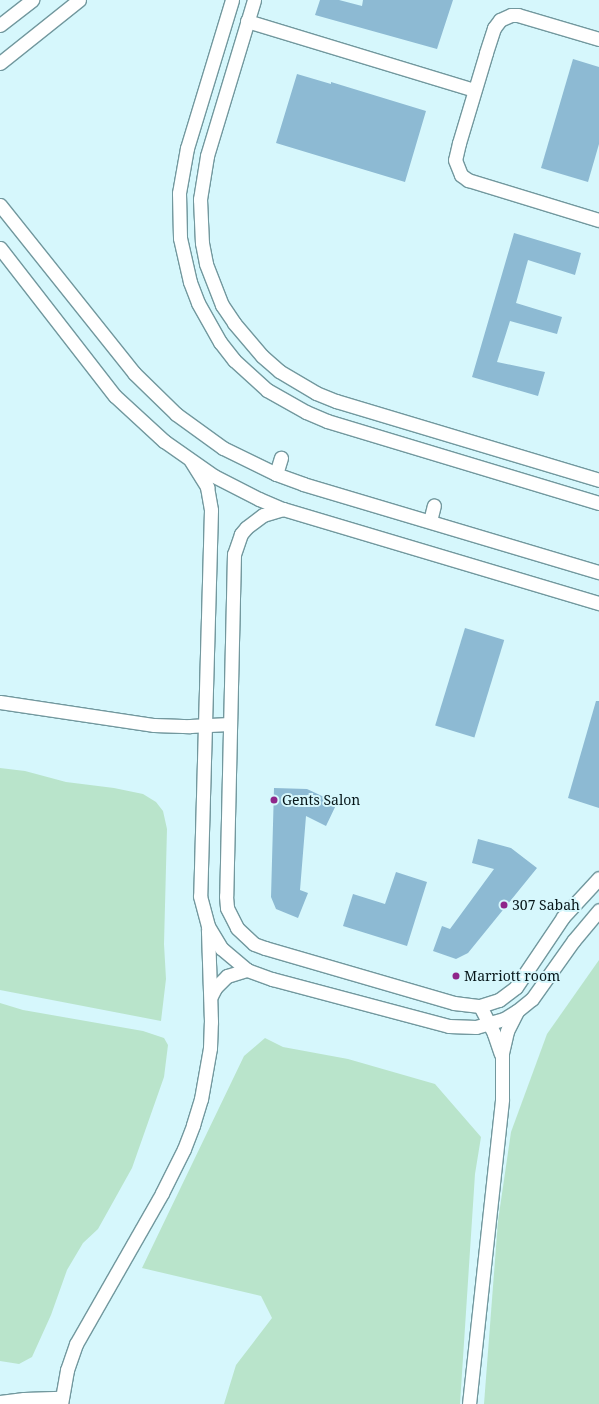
<!DOCTYPE html>
<html>
<head>
<meta charset="utf-8">
<style>
	body { margin:0 }
	#map { position:relative; width:599px; height:1404px; overflow:hidden; background:#d6f7fc; font-family:"Noto Serif",serif }
	div>[style] { position:absolute }
	.green>* { inset:0; background:#b9e4cb }
	.building>* { inset:0; background:#8dbad3; transform-origin:0 0 }
	.roads { filter:drop-shadow(1px 0 #72989e) drop-shadow(-1px 0 #72989e) drop-shadow(0 1px #72989e) drop-shadow(0 -1px #72989e) }
	.minor>* { height:13px; margin:-6.5px; padding:0 6.5px; transform-origin:6.5px; border-radius:6.5px; background:#fff }
	.dots>* { width:11px; height:11px; translate:-50% -50%; box-sizing:border-box; border:2px solid #d6f7fc; border-radius:50% }
	span { translate:-50% -50%; white-space:nowrap; text-align:center; line-height:1.15; -webkit-text-stroke:4px #d6f7fc; paint-order:stroke }
	.poi-label { font-size:14px; color:#071619 }
	.left { translate:0 -50%; text-align:left }
</style>
</head>
<body>
<div id="map">
	<div class="green">
		<div style="clip-path:polygon(0 768px,25px 771px,66px 782px,114px 788px,143px 794px,156px 802px,163px 811px,167px 829px,164px 944px,166px 979px,161px 1021px,0 990px)"></div>
		<div style="clip-path:polygon(599px 960px,599px 1404px,484px 1404px,498px 1221px,511px 1132px,547px 1034px)"></div>
		<div style="clip-path:polygon(0 1003px,23px 1010px,143px 1031px,164px 1038px,168px 1045px,164px 1077px,132px 1168px,98px 1229px,83px 1243px,67px 1270px,51px 1315px,32px 1357px,19px 1364px,0 1361px)"></div>
		<div style="clip-path:polygon(265px 1038px,283px 1047px,348px 1059px,435px 1084px,481px 1137px,475px 1174px,460px 1404px,224px 1404px,236px 1365px,272px 1318px,261px 1296px,142px 1268px,244px 1056px)"></div>
	</div>
	<div class="building">
		<div style="clip-path:polygon(320px 0,339px 0,362px 6px,363px 0,453px 0,437px 49px,315px 15px)"></div>
		<div style="clip-path:polygon(573px 59px,599px 67px,599px 144px,588px 182px,541px 168px)"></div>
		<div style="clip-path:polygon(297px 74px,331px 84px,331px 82px,426px 111px,405px 182px,276px 143px)"></div>
		<div style="clip-path:polygon(514px 233px,581px 253px,575px 275px,528px 260px,516px 303px,562px 317px,557px 334px,510px 321px,497px 362px,545px 372px,538px 396px,472px 377px)"></div>
		<div style="left:465px;top:628px;width:41px;height:102px;rotate:17deg"></div>
		<div style="clip-path:polygon(596px 701px,599px 701px,599px 808px,568px 798px)"></div>
		<div style="clip-path:polygon(274px 788px,307px 789px,337px 803px,326px 826px,306px 816px,300px 890px,308px 893px,298px 918px,276px 909px,271px 897px)"></div>
		<div style="clip-path:polygon(478px 839px,511px 848px,537px 868px,468px 953px,456px 959px,433px 951px,442px 926px,450px 929px,494px 869px,472px 863px)"></div>
		<div style="clip-path:polygon(396px 872px,427px 882px,407px 946px,343px 926px,353px 894px,385px 904px)"></div>
	</div>
	<div class="roads">
		<div class="minor">
			<div style="left:232px;top:0;width:155px;rotate:106.9deg"></div>
			<div style="left:187px;top:148px;width:46px;rotate:100.1deg"></div>
			<div style="left:179px;top:193px;width:45px;rotate:88.7deg"></div>
			<div style="left:180px;top:238px;width:45px;rotate:77.2deg"></div>
			<div style="left:190px;top:282px;width:22px;rotate:69deg"></div>
			<div style="left:198px;top:303px;width:45px;rotate:60.6deg"></div>
			<div style="left:220px;top:342px;width:23px;rotate:52deg"></div>
			<div style="left:234px;top:360px;width:45px;rotate:42.3deg"></div>
			<div style="left:267px;top:390px;width:45px;rotate:29.4deg"></div>
			<div style="left:306px;top:412px;width:23px;rotate:23deg"></div>
			<div style="left:327px;top:421px;width:284px;rotate:16.8deg"></div>
			<div style="left:254px;top:0;width:163px;rotate:106.8deg"></div>
			<div style="left:207px;top:156px;width:44px;rotate:99.2deg"></div>
			<div style="left:200px;top:199px;width:44px;rotate:87.4deg"></div>
			<div style="left:202px;top:243px;width:21px;rotate:79deg"></div>
			<div style="left:206px;top:264px;width:44px;rotate:68.7deg"></div>
			<div style="left:222px;top:305px;width:22px;rotate:56deg"></div>
			<div style="left:234px;top:323px;width:43px;rotate:49.7deg"></div>
			<div style="left:262px;top:356px;width:23px;rotate:41deg"></div>
			<div style="left:279px;top:371px;width:43px;rotate:30.7deg"></div>
			<div style="left:316px;top:393px;width:22px;rotate:22deg"></div>
			<div style="left:336px;top:401px;width:275px;rotate:16.7deg"></div>
			<div style="left:247px;top:21px;width:237px;rotate:16.9deg"></div>
			<div style="left:0;top:25px;width:41px;rotate:-38deg"></div>
			<div style="left:599px;top:39px;width:84px;rotate:-163.5deg"></div>
			<div style="left:518px;top:15px;width:7px;rotate:180deg"></div>
			<div style="left:511px;top:15px;width:12px;rotate:156deg"></div>
			<div style="left:500px;top:20px;width:10px;rotate:127deg"></div>
			<div style="left:494px;top:28px;width:26px;rotate:108deg"></div>
			<div style="left:486px;top:53px;width:94px;rotate:106.7deg"></div>
			<div style="left:459px;top:143px;width:17px;rotate:103deg"></div>
			<div style="left:455px;top:160px;width:16px;rotate:68deg"></div>
			<div style="left:461px;top:175px;width:9px;rotate:36deg"></div>
			<div style="left:468px;top:180px;width:137px;rotate:17deg"></div>
			<div style="left:0;top:63px;width:101px;rotate:-38.6deg"></div>
			<div style="left:0;top:205px;width:215px;rotate:51.4deg"></div>
			<div style="left:134px;top:373px;width:59px;rotate:44.3deg"></div>
			<div style="left:176px;top:414px;width:58px;rotate:35.9deg"></div>
			<div style="left:223px;top:448px;width:59px;rotate:26.1deg"></div>
			<div style="left:276px;top:474px;width:29px;rotate:20deg"></div>
			<div style="left:303px;top:484px;width:309px;rotate:16.6deg"></div>
			<div style="left:0;top:248px;width:187px;rotate:52.2deg"></div>
			<div style="left:115px;top:396px;width:67px;rotate:42.6deg"></div>
			<div style="left:164px;top:441px;width:61px;rotate:35deg"></div>
			<div style="left:214px;top:476px;width:51px;rotate:27.1deg"></div>
			<div style="left:259px;top:499px;width:26px;rotate:23deg"></div>
			<div style="left:283px;top:509px;width:330px;rotate:16.6deg"></div>
			<div style="left:191px;top:461px;width:31px;rotate:58deg"></div>
			<div style="left:207px;top:487px;width:23px;rotate:80deg"></div>
			<div style="left:211px;top:510px;width:386px;rotate:91.6deg"></div>
			<div style="left:200px;top:896px;width:31px;rotate:75deg"></div>
			<div style="left:208px;top:926px;width:26px;rotate:59deg"></div>
			<div style="left:221px;top:948px;width:34px;rotate:40deg"></div>
			<div style="left:247px;top:970px;width:27px;rotate:20deg"></div>
			<div style="left:272px;top:979px;width:183px;rotate:14.9deg"></div>
			<div style="left:449px;top:1026px;width:27px;rotate:2deg"></div>
			<div style="left:476px;top:1027px;width:29px;rotate:-16deg"></div>
			<div style="left:504px;top:1019px;width:15px;rotate:-32deg"></div>
			<div style="left:517px;top:1011px;width:19px;rotate:-39deg"></div>
			<div style="left:532px;top:999px;width:72px;rotate:-54.6deg"></div>
			<div style="left:574px;top:940px;width:39px;rotate:-50deg"></div>
			<div style="left:276px;top:474px;width:17px;rotate:-73deg"></div>
			<div style="left:283px;top:509px;width:21px;rotate:163deg"></div>
			<div style="left:263px;top:515px;width:21px;rotate:143deg"></div>
			<div style="left:246px;top:528px;width:8px;rotate:130deg"></div>
			<div style="left:241px;top:534px;width:21px;rotate:109deg"></div>
			<div style="left:234px;top:554px;width:342px;rotate:91.3deg"></div>
			<div style="left:226px;top:896px;width:12px;rotate:85deg"></div>
			<div style="left:227px;top:908px;width:22px;rotate:63deg"></div>
			<div style="left:237px;top:928px;width:23px;rotate:43deg"></div>
			<div style="left:254px;top:944px;width:12px;rotate:20deg"></div>
			<div style="left:265px;top:948px;width:197px;rotate:16.2deg"></div>
			<div style="left:454px;top:1003px;width:26px;rotate:7deg"></div>
			<div style="left:480px;top:1006px;width:20px;rotate:-18deg"></div>
			<div style="left:499px;top:1000px;width:21px;rotate:-37deg"></div>
			<div style="left:516px;top:987px;width:84px;rotate:-56.1deg"></div>
			<div style="left:563px;top:917px;width:53px;rotate:-47.3deg"></div>
			<div style="left:430px;top:521px;width:16px;rotate:-76deg"></div>
			<div style="left:0;top:702px;width:156px;rotate:8.5deg"></div>
			<div style="left:154px;top:725px;width:36px;rotate:2deg"></div>
			<div style="left:190px;top:726px;width:39px;rotate:-3deg"></div>
			<div style="left:211px;top:996px;width:9px;rotate:-63deg"></div>
			<div style="left:215px;top:988px;width:17px;rotate:-45deg"></div>
			<div style="left:227px;top:976px;width:21px;rotate:-17deg"></div>
			<div style="left:480px;top:1006px;width:31px;rotate:63deg"></div>
			<div style="left:494px;top:1034px;width:21px;rotate:71deg"></div>
			<div style="left:0;top:1402px;width:24px;rotate:-7deg"></div>
			<div style="left:24px;top:1399px;width:37px;rotate:-2deg"></div>
			<div style="left:61px;top:1404px;width:35px;rotate:-80deg"></div>
			<div style="left:67px;top:1370px;width:28px;rotate:-71deg"></div>
			<div style="left:76px;top:1344px;width:174px;rotate:-60.3deg"></div>
			<div style="left:162px;top:1193px;width:49px;rotate:-63.4deg"></div>
			<div style="left:184px;top:1149px;width:26px;rotate:-69deg"></div>
			<div style="left:193px;top:1125px;width:27px;rotate:-73deg"></div>
			<div style="left:201px;top:1099px;width:52px;rotate:-80deg"></div>
			<div style="left:210px;top:1048px;width:26px;rotate:-88deg"></div>
			<div style="left:211px;top:1022px;width:92px;rotate:-91.9deg"></div>
			<div style="left:469px;top:1404px;width:307px;rotate:-83.8deg"></div>
			<div style="left:502px;top:1099px;width:46px;rotate:-90deg"></div>
			<div style="left:502px;top:1053px;width:23px;rotate:-77deg"></div>
			<div style="left:507px;top:1031px;width:22px;rotate:-63deg"></div>
		</div>
	</div>
	<div class="dots">
		<div style="left:274px;top:800px;background:#8f268a"></div>
		<div style="left:504px;top:905px;background:#8f268a"></div>
		<div style="left:456px;top:976px;background:#8f268a"></div>
	</div>
	<div class="poi-label">
		<span class="left" style="left:282px;top:800px">Gents Salon</span>
		<span class="left" style="left:512px;top:905px">307 Sabah</span>
		<span class="left" style="left:464px;top:976px">Marriott room</span>
	</div>
</div>
</body>
</html>
